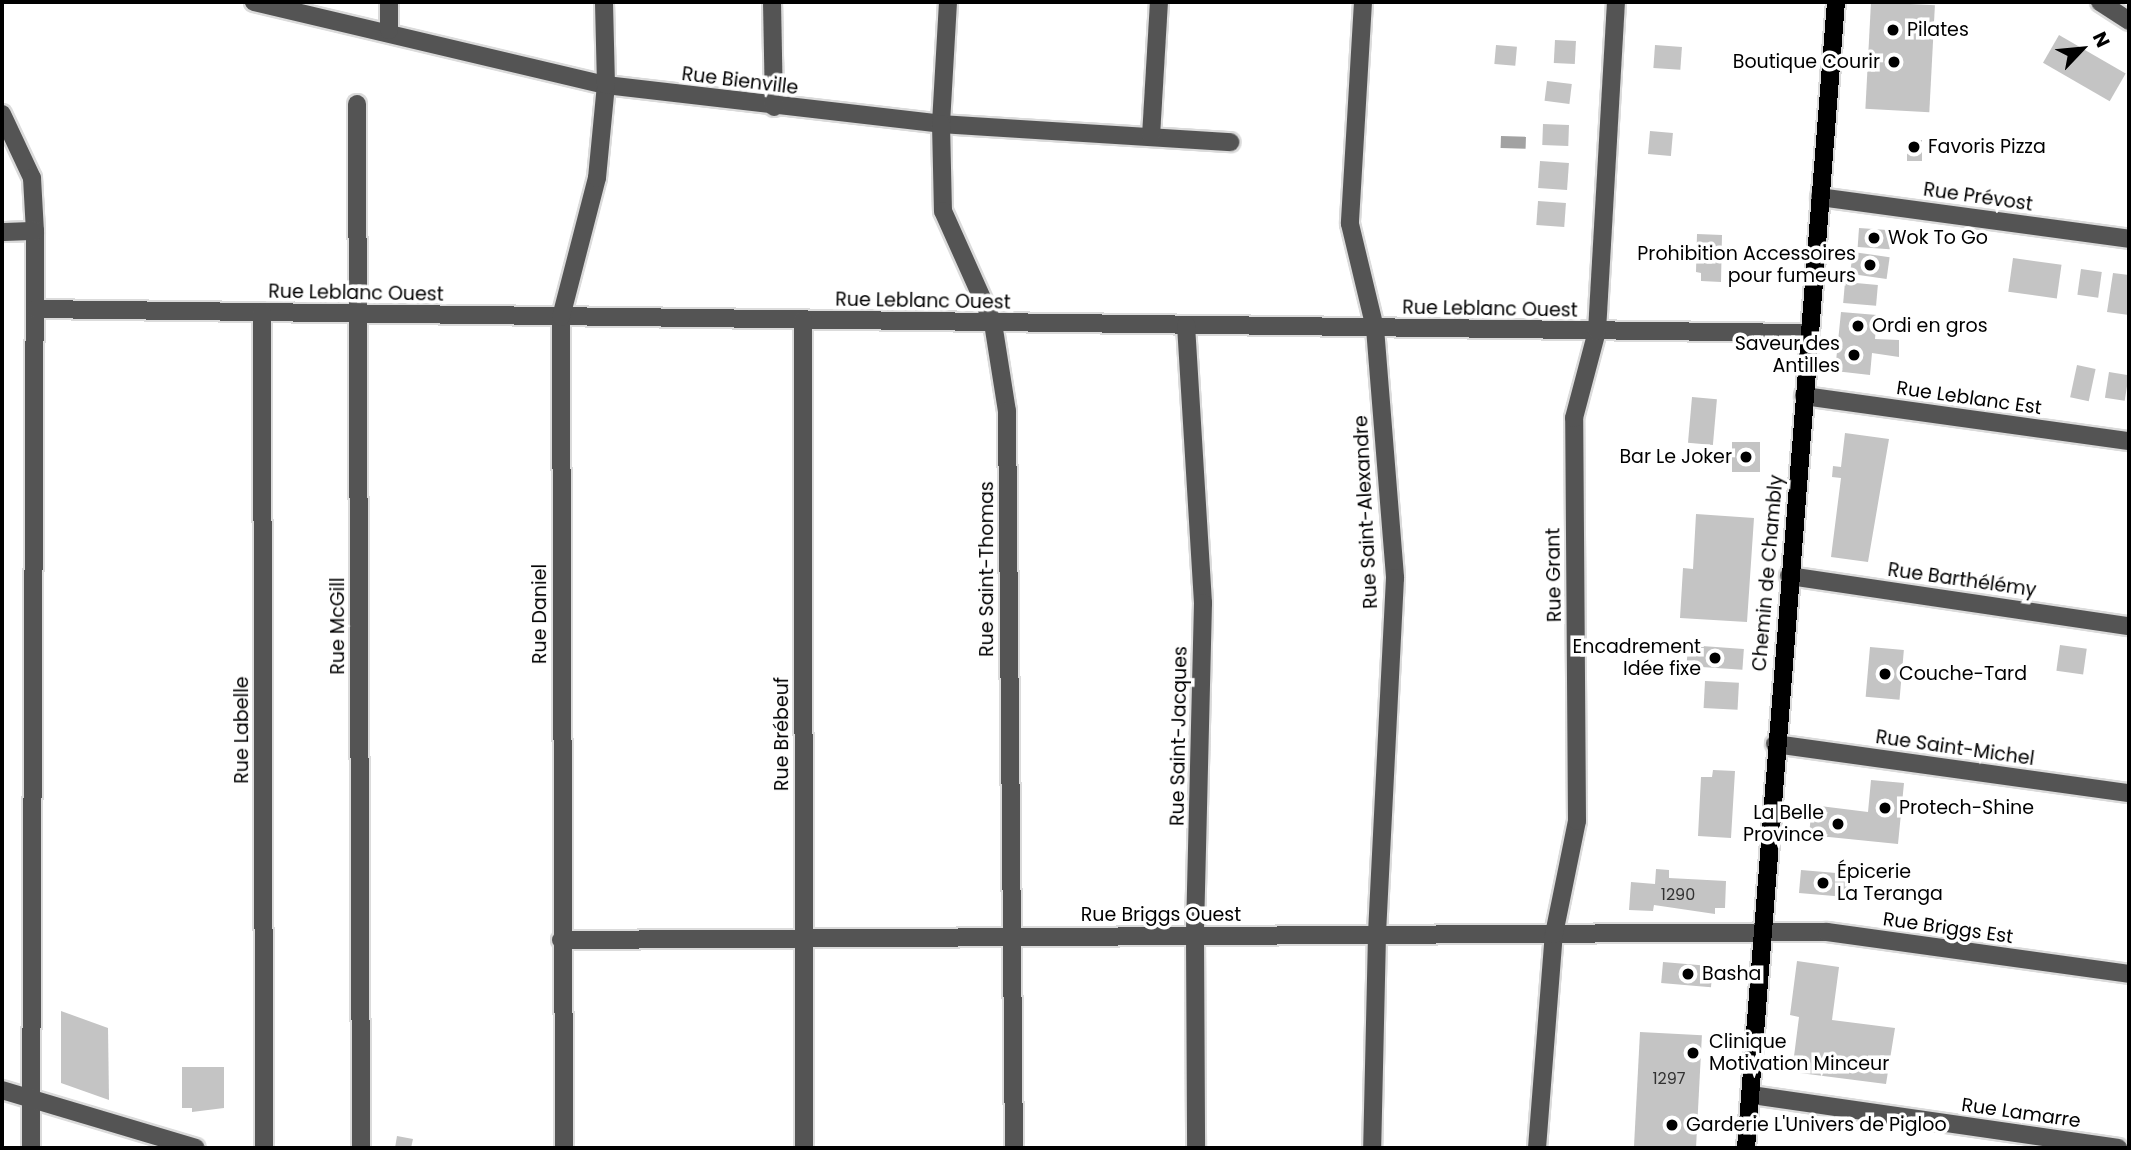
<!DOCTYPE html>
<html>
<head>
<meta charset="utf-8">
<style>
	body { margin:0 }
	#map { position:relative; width:2131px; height:1150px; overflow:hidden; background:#fff; font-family:Poppins,sans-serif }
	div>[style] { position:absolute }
	.water>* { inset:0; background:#a2a2a2; transform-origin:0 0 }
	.building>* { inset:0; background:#c4c4c4; transform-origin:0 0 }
	.roads { filter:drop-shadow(2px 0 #dbdbdb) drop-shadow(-2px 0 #dbdbdb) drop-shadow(0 2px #dbdbdb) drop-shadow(0 -2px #dbdbdb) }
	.minor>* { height:18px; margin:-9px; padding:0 9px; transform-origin:9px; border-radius:9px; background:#545454 }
	.major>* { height:18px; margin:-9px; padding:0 9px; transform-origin:9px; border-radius:9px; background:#000 }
	.dots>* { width:19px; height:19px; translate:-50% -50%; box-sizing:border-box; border:4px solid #fff; border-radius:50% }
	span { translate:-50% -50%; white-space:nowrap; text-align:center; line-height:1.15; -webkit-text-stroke:7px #fff; paint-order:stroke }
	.number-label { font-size:16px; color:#313131 }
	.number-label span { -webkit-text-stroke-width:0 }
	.poi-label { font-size:19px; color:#000 }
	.left { translate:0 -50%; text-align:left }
	.right { translate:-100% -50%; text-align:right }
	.street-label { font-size:19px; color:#000 }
	.frame { position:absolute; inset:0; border:4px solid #000; pointer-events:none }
	.north { position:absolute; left:2047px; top:14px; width:70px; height:70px; -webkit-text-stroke:5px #fff; paint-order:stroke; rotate:64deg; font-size:19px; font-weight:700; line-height:28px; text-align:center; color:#000 }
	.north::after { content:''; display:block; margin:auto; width:24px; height:32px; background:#000; clip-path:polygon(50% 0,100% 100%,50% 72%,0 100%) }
</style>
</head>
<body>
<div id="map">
	<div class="water">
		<div style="left:1501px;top:136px;width:25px;height:12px;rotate:2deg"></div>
	</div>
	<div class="building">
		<div style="left:1871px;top:2px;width:64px;height:107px;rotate:3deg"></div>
		<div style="left:2059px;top:35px;width:77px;height:32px;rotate:30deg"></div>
		<div style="left:1555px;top:40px;width:21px;height:23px;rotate:3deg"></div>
		<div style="left:1496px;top:45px;width:21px;height:19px;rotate:5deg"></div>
		<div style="left:1655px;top:45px;width:27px;height:23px;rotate:4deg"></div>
		<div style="left:1547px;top:81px;width:25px;height:20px;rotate:7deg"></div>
		<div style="left:1543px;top:124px;width:26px;height:21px;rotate:2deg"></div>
		<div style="left:1650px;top:131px;width:23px;height:23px;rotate:5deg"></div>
		<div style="left:1907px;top:140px;width:15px;height:21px"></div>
		<div style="left:1540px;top:161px;width:29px;height:27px;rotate:4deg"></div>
		<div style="left:1538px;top:201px;width:28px;height:24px;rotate:4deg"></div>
		<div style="left:1859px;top:228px;width:32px;height:19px;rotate:4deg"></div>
		<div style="clip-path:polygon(1697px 234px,1722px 235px,1721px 282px,1701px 281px,1701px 273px,1696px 272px)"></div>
		<div style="left:1853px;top:252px;width:37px;height:22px;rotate:8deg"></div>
		<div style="left:2013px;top:258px;width:49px;height:34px;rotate:8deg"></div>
		<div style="left:2081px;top:269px;width:21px;height:26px;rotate:8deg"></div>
		<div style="clip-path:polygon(2113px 273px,2129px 275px,2129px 315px,2107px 312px)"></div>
		<div style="left:1845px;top:282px;width:33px;height:21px;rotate:5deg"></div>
		<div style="clip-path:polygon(1841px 312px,1877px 315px,1875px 339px,1899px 340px,1899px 357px,1872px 353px,1870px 375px,1835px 371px)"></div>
		<div style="left:2077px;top:365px;width:19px;height:33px;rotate:12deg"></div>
		<div style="left:2109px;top:372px;width:20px;height:26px;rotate:9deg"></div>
		<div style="left:1692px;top:397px;width:25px;height:46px;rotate:5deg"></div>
		<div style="clip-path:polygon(1845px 433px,1889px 439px,1868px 562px,1831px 557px,1841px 478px,1832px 477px,1833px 466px,1841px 467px)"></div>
		<div style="left:1732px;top:442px;width:28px;height:30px"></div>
		<div style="clip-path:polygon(1696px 514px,1754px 518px,1747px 622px,1680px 618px,1683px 568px,1693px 569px)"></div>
		<div style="left:1688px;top:645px;width:56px;height:21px;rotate:4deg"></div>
		<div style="left:2060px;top:645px;width:27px;height:26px;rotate:8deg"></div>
		<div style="left:1870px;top:647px;width:34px;height:50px;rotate:5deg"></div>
		<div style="left:1705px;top:681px;width:34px;height:27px;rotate:3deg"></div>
		<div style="clip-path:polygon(1713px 770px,1735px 771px,1731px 838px,1698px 836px,1701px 777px,1712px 777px)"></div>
		<div style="clip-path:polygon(1871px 780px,1904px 783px,1898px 844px,1809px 835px,1812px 805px,1868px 812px)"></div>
		<div style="clip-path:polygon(1656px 869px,1669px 870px,1669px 878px,1726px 881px,1725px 908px,1715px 908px,1715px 914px,1654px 905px,1653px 911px,1629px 910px,1631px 882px,1655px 884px)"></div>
		<div style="left:1801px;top:870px;width:47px;height:23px;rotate:5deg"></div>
		<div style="clip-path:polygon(1797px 961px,1839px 967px,1832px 1020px,1895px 1028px,1886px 1084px,1792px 1072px,1799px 1017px,1790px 1015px)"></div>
		<div style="left:1663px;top:962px;width:50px;height:21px;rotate:5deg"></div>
		<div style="clip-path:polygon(61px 1011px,108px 1028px,109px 1100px,61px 1083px)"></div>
		<div style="left:1640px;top:1032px;width:62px;height:116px;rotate:3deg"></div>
		<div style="clip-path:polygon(182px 1067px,224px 1067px,224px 1108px,192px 1112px,192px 1108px,182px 1108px)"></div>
		<div style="clip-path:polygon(397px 1136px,413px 1139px,411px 1148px,395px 1148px)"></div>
	</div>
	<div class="roads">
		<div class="minor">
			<div style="left:254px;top:2px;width:362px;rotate:13.3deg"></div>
			<div style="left:606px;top:85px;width:337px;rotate:6.6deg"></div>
			<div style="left:941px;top:124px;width:290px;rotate:3.6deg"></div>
			<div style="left:389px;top:2px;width:28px;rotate:90deg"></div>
			<div style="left:772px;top:2px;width:105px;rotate:88.9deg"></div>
			<div style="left:948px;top:2px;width:122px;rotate:93.3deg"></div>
			<div style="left:941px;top:124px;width:87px;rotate:88.7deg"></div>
			<div style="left:943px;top:211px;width:123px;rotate:65.9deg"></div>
			<div style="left:993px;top:323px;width:89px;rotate:81deg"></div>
			<div style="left:1007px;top:411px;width:737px;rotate:89.46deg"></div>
			<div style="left:1363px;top:2px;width:222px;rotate:93.4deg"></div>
			<div style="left:1350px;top:224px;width:107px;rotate:76.5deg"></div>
			<div style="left:1375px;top:328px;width:251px;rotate:85.4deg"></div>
			<div style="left:1395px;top:578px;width:357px;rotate:92.9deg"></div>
			<div style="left:1377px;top:935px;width:213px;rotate:91.3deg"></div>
			<div style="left:2100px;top:2px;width:35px;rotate:33deg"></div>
			<div style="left:357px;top:104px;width:1044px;rotate:89.78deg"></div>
			<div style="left:2px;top:114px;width:71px;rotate:64.9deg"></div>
			<div style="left:32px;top:178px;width:53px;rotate:86.8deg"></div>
			<div style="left:35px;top:231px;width:917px;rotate:90.25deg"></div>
			<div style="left:1151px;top:136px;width:134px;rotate:-86.6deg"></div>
			<div style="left:1820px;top:197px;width:312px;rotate:7.7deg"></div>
			<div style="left:2px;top:232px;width:33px;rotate:-2deg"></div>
			<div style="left:36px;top:309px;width:1773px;rotate:0.78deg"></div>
			<div style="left:262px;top:312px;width:836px;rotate:89.86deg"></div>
			<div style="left:803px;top:320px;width:828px;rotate:89.93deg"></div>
			<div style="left:1186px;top:325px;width:279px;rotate:86.5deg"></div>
			<div style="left:1203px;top:603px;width:334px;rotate:91.4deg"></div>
			<div style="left:1195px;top:937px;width:211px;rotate:89.7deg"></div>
			<div style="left:1804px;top:396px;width:328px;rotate:7.9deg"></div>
			<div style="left:1789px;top:576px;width:344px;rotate:8.4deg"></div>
			<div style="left:1775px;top:744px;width:357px;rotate:7.9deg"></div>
			<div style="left:561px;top:940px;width:1266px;rotate:-0.36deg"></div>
			<div style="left:1827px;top:932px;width:305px;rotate:7.9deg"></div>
			<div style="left:2px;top:1090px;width:202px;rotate:16.6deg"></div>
			<div style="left:1751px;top:1095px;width:371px;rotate:8.2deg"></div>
			<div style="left:564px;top:1148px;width:831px;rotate:-90.21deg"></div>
			<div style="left:561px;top:317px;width:144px;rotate:-75.5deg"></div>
			<div style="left:597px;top:178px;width:93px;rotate:-84.5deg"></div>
			<div style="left:606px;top:85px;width:83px;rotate:-91.4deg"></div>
			<div style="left:1537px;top:1148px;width:215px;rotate:-85.5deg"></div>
			<div style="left:1554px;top:934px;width:115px;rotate:-78.5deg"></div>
			<div style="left:1577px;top:821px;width:403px;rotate:-90.4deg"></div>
			<div style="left:1574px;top:418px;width:90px;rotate:-75.2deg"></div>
			<div style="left:1597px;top:331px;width:330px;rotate:-86.7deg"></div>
		</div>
		<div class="major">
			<div style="left:1746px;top:1148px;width:1150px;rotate:-85.51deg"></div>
		</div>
	</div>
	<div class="dots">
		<div style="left:1893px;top:30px;background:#000"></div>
		<div style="left:1894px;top:62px;background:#000"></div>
		<div style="left:1914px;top:147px;background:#000"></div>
		<div style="left:1874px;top:238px;background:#000"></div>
		<div style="left:1870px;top:265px;background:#000"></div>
		<div style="left:1858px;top:326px;background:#000"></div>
		<div style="left:1854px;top:355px;background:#000"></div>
		<div style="left:1746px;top:457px;background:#000"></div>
		<div style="left:1715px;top:658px;background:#000"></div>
		<div style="left:1885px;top:674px;background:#000"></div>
		<div style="left:1885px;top:808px;background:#000"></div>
		<div style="left:1838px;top:824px;background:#000"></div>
		<div style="left:1823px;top:883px;background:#000"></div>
		<div style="left:1688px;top:974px;background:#000"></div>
		<div style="left:1693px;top:1053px;background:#000"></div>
		<div style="left:1672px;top:1125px;background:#000"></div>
	</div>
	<div class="number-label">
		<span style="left:1678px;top:895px">1290</span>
		<span style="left:1669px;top:1079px">1297</span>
	</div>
	<div class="poi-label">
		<span class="left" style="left:1907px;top:30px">Pilates</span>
		<span class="right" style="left:1880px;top:62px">Boutique Courir</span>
		<span class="left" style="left:1928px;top:147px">Favoris Pizza</span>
		<span class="left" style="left:1888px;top:238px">Wok To Go</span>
		<span class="right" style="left:1856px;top:265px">Prohibition Accessoires<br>pour fumeurs</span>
		<span class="left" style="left:1872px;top:326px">Ordi en gros</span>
		<span class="right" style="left:1840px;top:355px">Saveur des<br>Antilles</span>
		<span class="right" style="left:1732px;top:457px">Bar Le Joker</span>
		<span class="right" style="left:1701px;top:658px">Encadrement<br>Idée fixe</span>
		<span class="left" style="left:1899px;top:674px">Couche-Tard</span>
		<span class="left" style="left:1899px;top:808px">Protech-Shine</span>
		<span class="right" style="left:1824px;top:824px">La Belle<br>Province</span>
		<span class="left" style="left:1837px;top:883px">Épicerie<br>La Teranga</span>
		<span class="left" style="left:1702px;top:974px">Basha</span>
		<span class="left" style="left:1709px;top:1053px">Clinique<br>Motivation Minceur</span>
		<span class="left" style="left:1686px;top:1125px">Garderie L'Univers de Pigloo</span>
	</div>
	<div class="street-label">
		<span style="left:740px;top:81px;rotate:7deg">Rue Bienville</span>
		<span style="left:1978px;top:197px;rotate:8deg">Rue Prévost</span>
		<span style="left:356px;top:293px;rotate:1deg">Rue Leblanc Ouest</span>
		<span style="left:923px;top:301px;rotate:1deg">Rue Leblanc Ouest</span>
		<span style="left:1490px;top:309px;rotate:1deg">Rue Leblanc Ouest</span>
		<span style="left:1969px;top:398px;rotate:8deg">Rue Leblanc Est</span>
		<span style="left:1366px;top:512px;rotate:-93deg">Rue Saint-Alexandre</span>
		<span style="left:987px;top:569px;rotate:-90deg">Rue Saint-Thomas</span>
		<span style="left:1768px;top:573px;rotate:-85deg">Chemin de Chambly</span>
		<span style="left:1554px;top:575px;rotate:-91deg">Rue Grant</span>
		<span style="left:1962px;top:580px;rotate:8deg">Rue Barthélémy</span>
		<span style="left:540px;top:614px;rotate:-90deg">Rue Daniel</span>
		<span style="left:338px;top:626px;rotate:-90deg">Rue McGill</span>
		<span style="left:242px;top:730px;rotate:-90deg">Rue Labelle</span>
		<span style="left:782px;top:734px;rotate:-90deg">Rue Brébeuf</span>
		<span style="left:1179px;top:736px;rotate:-89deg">Rue Saint-Jacques</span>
		<span style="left:1955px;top:748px;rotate:8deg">Rue Saint-Michel</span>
		<span style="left:1161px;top:915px">Rue Briggs Ouest</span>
		<span style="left:1948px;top:928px;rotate:8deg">Rue Briggs Est</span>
		<span style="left:2021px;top:1113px;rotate:8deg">Rue Lamarre</span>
	</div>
	<div class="frame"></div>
	<div class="north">N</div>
</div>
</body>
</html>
